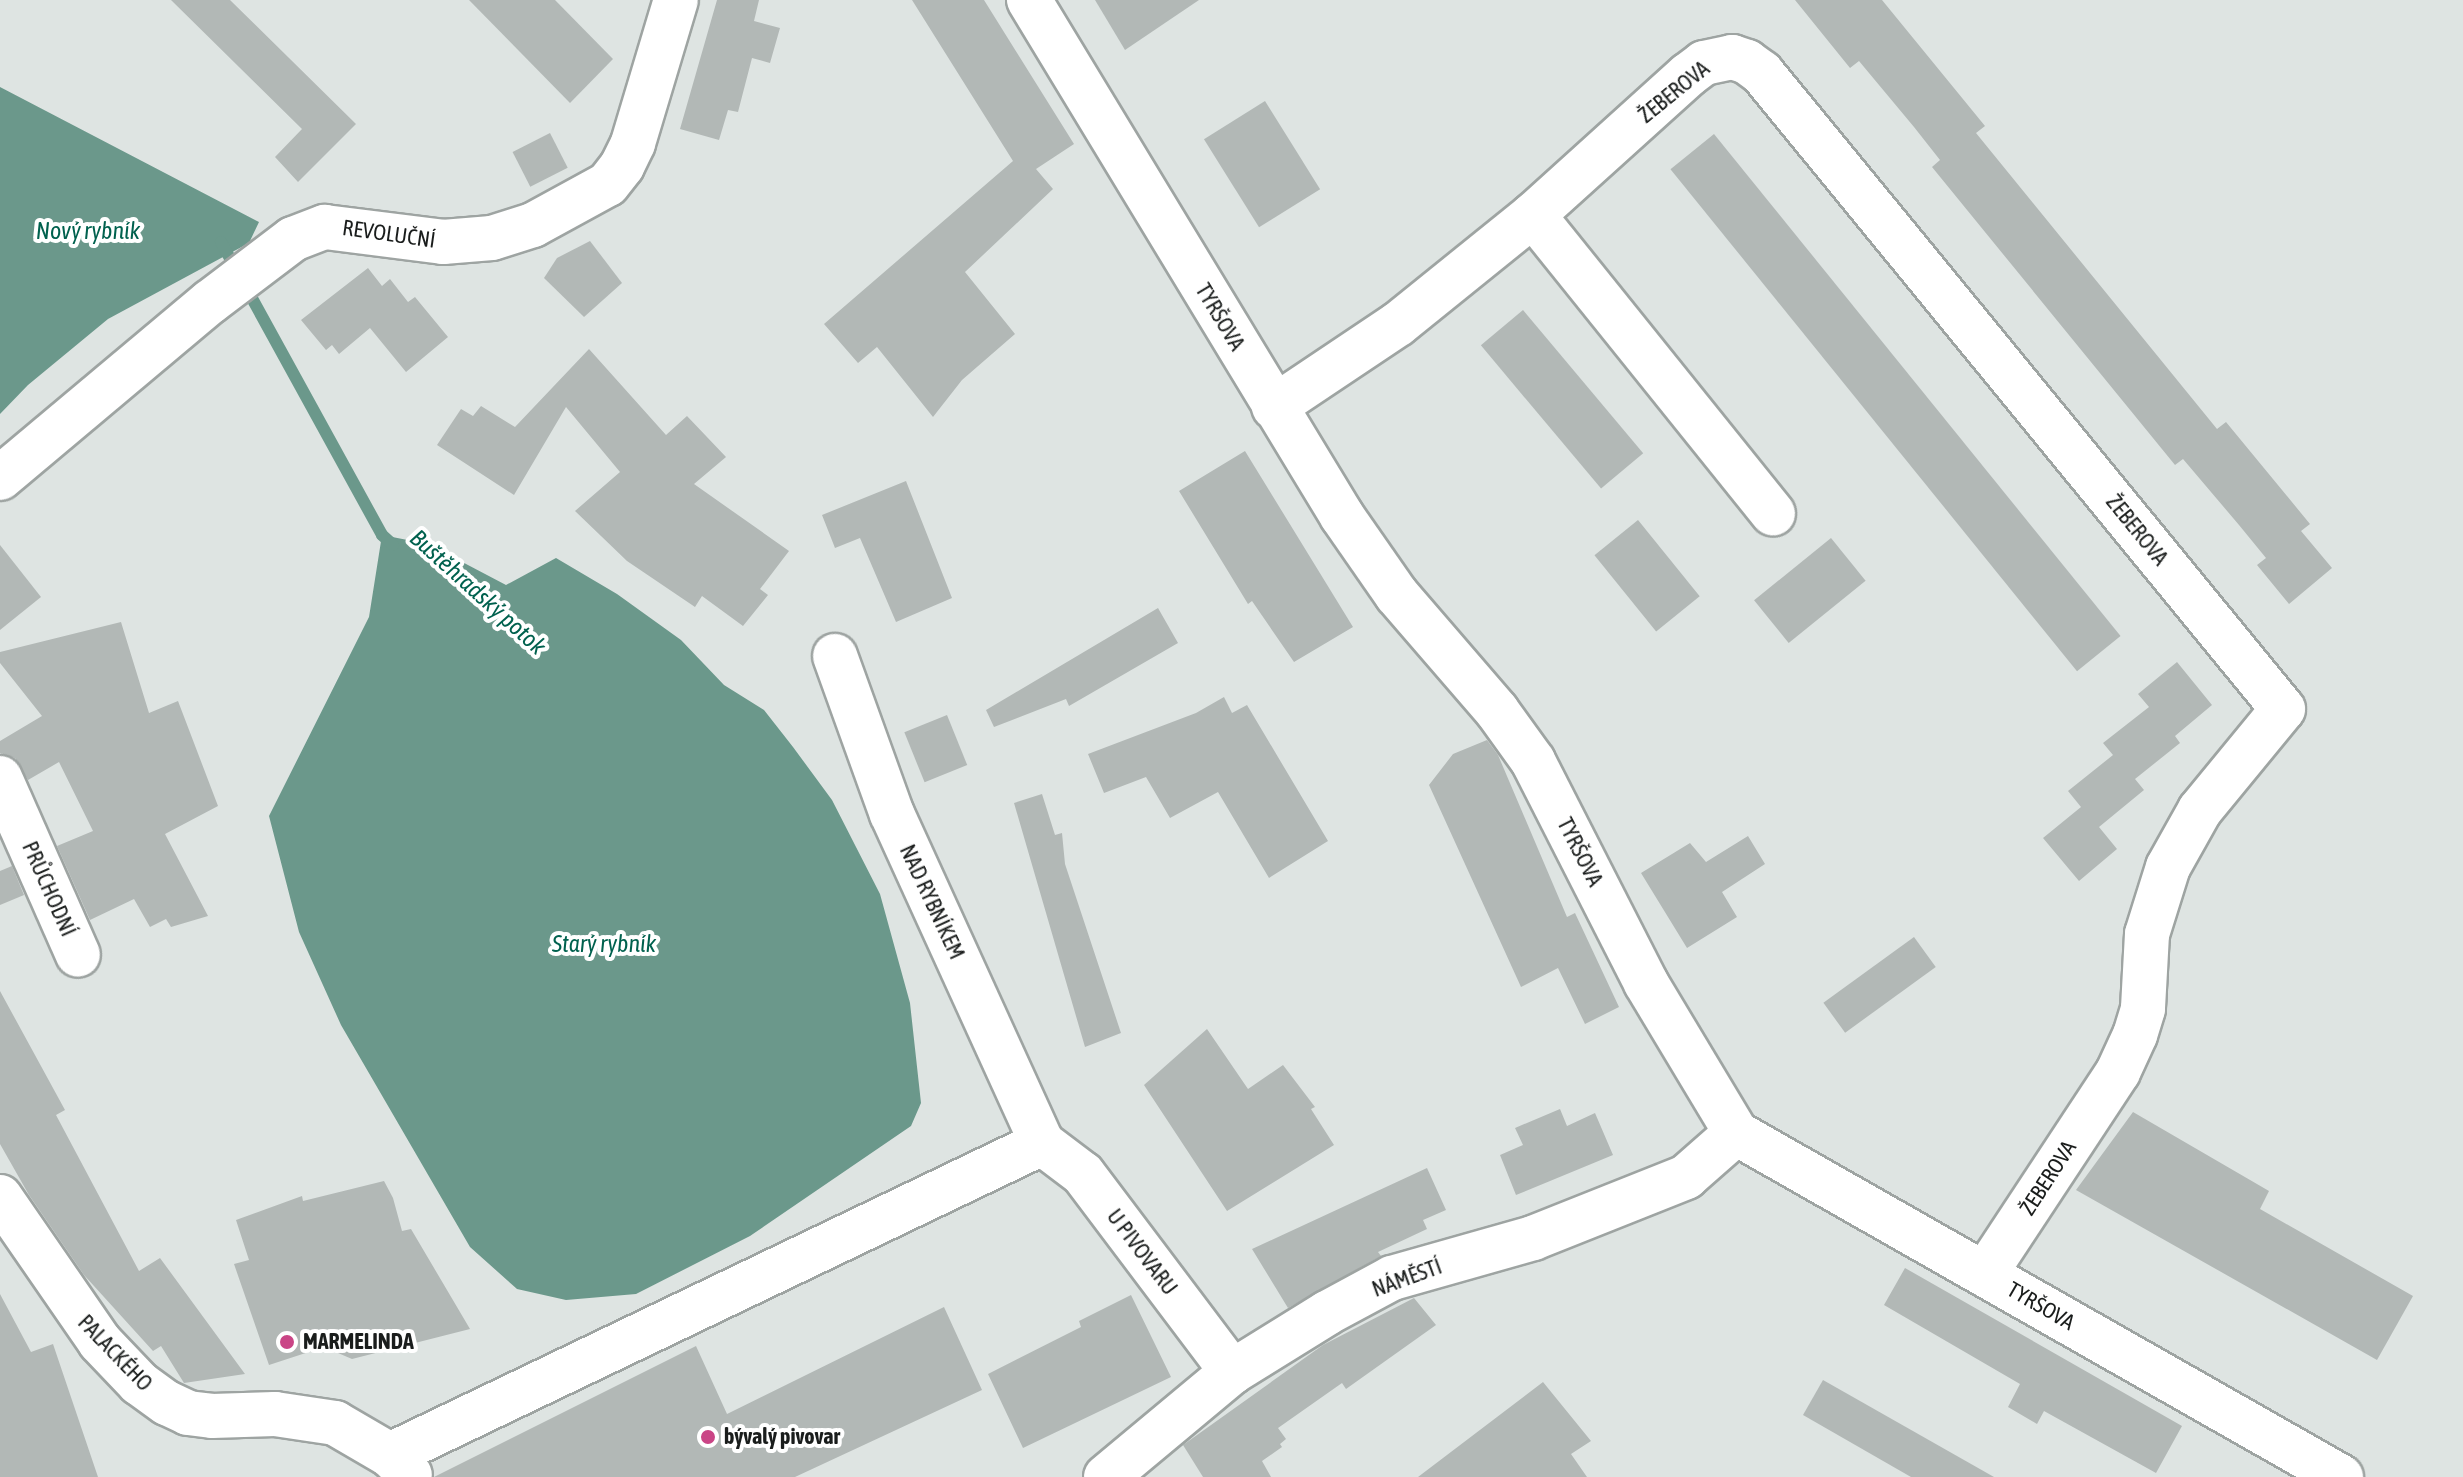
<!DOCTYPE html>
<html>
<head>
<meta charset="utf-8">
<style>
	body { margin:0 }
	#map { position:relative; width:2463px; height:1477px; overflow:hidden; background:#dee4e2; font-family:"Asap Condensed",sans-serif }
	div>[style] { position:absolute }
	.water>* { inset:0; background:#6b988b }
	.stream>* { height:12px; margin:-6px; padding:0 6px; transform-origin:6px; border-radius:6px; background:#6b988b }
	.building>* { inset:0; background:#b2b8b6; transform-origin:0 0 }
	.roads { filter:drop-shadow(2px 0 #9ea4a2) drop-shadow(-2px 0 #9ea4a2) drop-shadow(0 2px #9ea4a2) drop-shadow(0 -2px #9ea4a2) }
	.minor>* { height:44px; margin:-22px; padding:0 22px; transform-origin:22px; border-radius:22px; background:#fff }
	.dots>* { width:22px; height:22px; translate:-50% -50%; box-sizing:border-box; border:4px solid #fff; border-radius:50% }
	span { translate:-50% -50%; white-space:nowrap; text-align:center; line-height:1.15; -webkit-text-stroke:8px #fff; paint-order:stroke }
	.street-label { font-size:22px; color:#1a1d1c }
	.poi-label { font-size:22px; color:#1a1d1c; font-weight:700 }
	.left { translate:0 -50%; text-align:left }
	.water-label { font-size:24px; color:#00614e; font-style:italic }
</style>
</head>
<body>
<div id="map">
	<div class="water">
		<div style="clip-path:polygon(0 87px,259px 222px,249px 243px,108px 319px,28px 385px,0 414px)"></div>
		<div style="clip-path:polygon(382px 535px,428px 544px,506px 585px,556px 558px,617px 594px,681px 640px,724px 685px,764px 710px,793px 747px,832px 800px,880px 894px,910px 1003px,921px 1103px,911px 1126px,750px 1236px,636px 1294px,566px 1300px,517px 1289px,470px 1247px,341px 1025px,299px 932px,269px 816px,369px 617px)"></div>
	</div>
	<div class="stream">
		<div style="left:221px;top:242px;width:334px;rotate:61.2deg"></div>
		<div style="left:382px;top:535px;width:15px;rotate:42deg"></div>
	</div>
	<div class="building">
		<div style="clip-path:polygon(171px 0,230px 0,356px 124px,298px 182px,275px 157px,302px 129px)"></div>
		<div style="clip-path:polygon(469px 0,555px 0,613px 59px,570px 103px)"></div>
		<div style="clip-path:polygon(717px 0,759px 0,754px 21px,780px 28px,770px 63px,752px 58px,738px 112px,728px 110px,719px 140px,680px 129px)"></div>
		<div style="clip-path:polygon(912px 0,984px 0,1074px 144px,1036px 169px,1053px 189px,965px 272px,1015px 334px,962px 380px,933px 417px,877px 347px,858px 363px,824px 324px,1013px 161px)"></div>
		<div style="clip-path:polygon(1095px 0,1199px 0,1125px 50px)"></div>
		<div style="clip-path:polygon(1795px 0,1882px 0,1985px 126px,1976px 133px,2217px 429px,2226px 422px,2310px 524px,2301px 531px,2332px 568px,2289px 604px,2257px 565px,2266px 558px,2239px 525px,2183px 459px,2175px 465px,1932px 167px,1940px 160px,1914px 127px,1859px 61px,1850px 68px)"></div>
		<div style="left:1265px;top:101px;width:104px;height:72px;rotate:58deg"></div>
		<div style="left:550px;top:133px;width:39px;height:42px;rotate:63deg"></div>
		<div style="left:1714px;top:134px;width:646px;height:56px;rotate:51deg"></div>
		<div style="clip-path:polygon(590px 241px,622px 283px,584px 317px,544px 278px,557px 258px)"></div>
		<div style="clip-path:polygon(368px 268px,382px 286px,390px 279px,408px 302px,415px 297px,448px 337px,406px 372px,370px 328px,339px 354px,332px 345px,326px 350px,301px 320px)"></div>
		<div style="left:1523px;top:310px;width:187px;height:55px;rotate:50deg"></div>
		<div style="clip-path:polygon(589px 349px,666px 435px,687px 416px,726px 457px,694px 484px,789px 551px,760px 589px,768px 595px,743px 626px,702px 596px,695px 607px,627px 561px,575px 511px,620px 472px,566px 407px,514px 495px,437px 445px,461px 409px,473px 416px,481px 406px,515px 427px)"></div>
		<div style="clip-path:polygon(1245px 451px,1353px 627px,1294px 662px,1252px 601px,1248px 604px,1179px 491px)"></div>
		<div style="clip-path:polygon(906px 481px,952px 598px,896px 622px,860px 538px,835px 548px,822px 515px)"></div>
		<div style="left:1638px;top:520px;width:98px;height:56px;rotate:51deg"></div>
		<div style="left:1831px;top:538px;width:55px;height:99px;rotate:51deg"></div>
		<div style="clip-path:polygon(0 545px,41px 597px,0 630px)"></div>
		<div style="clip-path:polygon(1158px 608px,1178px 643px,1069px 706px,1066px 699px,994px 727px,986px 710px)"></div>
		<div style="clip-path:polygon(121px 622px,149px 713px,178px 701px,218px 806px,165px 834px,208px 916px,171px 927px,166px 919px,150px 927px,134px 899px,90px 920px,57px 846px,93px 831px,59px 762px,28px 780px,15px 758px,0 753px,0 741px,42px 716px,0 663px,0 652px)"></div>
		<div style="clip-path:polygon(2177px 662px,2212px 705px,2175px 736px,2180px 743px,2135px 779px,2144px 790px,2099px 827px,2117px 849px,2079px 881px,2043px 838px,2081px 807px,2068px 791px,2113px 755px,2103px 743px,2149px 707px,2138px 694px)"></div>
		<div style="clip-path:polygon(1224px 697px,1232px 713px,1247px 705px,1328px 841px,1269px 878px,1218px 792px,1170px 818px,1146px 777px,1104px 793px,1088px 754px,1196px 713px)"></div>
		<div style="left:947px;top:715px;width:54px;height:46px;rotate:68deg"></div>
		<div style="clip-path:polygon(1487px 740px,1498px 755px,1567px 917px,1575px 913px,1619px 1007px,1585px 1024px,1558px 968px,1521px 987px,1429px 785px,1453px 754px)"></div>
		<div style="clip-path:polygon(1042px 794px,1055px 835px,1062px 833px,1065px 864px,1121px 1033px,1085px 1047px,1014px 803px)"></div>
		<div style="clip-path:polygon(1748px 836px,1765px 864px,1722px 892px,1737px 917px,1687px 948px,1641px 873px,1690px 843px,1706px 862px)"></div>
		<div style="clip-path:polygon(12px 866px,24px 895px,0 905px,0 871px)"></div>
		<div style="left:1914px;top:937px;width:37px;height:112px;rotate:54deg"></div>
		<div style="clip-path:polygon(0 991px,65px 1110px,56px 1115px,139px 1271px,160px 1258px,245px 1374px,184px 1383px,161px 1346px,153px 1351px,84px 1275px,29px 1195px,0 1144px)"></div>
		<div style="clip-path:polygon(1207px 1029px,1248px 1089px,1283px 1065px,1315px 1107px,1311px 1109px,1334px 1145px,1227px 1211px,1144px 1085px)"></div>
		<div style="clip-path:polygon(1560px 1109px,1567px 1126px,1595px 1113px,1613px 1155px,1516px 1195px,1500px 1155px,1523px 1145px,1515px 1128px)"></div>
		<div style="clip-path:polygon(2133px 1112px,2269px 1191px,2260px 1209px,2413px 1296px,2377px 1360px,2076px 1190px)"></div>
		<div style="clip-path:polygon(1427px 1168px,1446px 1210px,1423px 1220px,1427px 1229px,1378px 1252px,1381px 1256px,1288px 1308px,1252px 1249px)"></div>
		<div style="clip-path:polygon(384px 1181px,393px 1198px,402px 1231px,411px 1229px,470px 1329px,352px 1359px,324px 1347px,269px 1365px,234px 1264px,249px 1260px,236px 1220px,302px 1196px,303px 1201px)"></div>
		<div style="clip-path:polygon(1905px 1268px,2182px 1426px,2156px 1473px,2044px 1411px,2037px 1424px,2008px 1407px,2020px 1384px,1884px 1305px)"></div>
		<div style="clip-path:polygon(0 1294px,31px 1352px,53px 1344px,98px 1477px,0 1477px)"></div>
		<div style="clip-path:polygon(1131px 1295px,1171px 1377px,1023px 1448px,988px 1374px,1081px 1327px,1079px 1321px)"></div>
		<div style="clip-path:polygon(1414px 1298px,1436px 1325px,1346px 1389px,1342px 1383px,1278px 1428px,1286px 1439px,1280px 1444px,1282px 1447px,1262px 1461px,1271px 1477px,1203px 1477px,1183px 1445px,1323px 1345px)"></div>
		<div style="clip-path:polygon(944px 1307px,982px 1390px,795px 1477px,434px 1477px,696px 1346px,727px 1414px)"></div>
		<div style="clip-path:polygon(1823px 1380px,1994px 1477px,1911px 1477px,1803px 1415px)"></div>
		<div style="clip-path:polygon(1543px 1382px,1591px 1441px,1571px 1454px,1587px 1477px,1418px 1477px)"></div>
	</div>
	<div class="roads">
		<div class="minor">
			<div style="left:1029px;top:0;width:604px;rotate:58.76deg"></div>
			<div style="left:1342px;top:516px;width:96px;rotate:55.2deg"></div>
			<div style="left:1397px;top:595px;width:153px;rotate:49.2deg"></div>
			<div style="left:1497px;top:711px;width:62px;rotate:54.2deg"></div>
			<div style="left:1533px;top:761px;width:249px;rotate:63deg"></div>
			<div style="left:1646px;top:983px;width:175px;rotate:59deg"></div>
			<div style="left:1736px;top:1133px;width:696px;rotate:29.62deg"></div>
			<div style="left:1533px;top:215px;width:383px;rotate:51.2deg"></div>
			<div style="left:1274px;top:407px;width:149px;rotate:-33.8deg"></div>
			<div style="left:1398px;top:324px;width:174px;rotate:-38.9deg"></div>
			<div style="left:1533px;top:215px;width:209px;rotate:-42.1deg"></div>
			<div style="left:1688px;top:75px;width:20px;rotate:-37deg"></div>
			<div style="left:1704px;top:63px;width:29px;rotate:-12deg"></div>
			<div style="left:1732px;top:57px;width:16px;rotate:18deg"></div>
			<div style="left:1747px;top:62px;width:19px;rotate:36deg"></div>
			<div style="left:1762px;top:73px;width:822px;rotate:50.68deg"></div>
			<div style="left:2283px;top:709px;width:131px;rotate:129.4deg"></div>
			<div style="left:2200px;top:810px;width:65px;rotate:119.3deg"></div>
			<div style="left:2168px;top:867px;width:70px;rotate:107.4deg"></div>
			<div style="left:2147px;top:934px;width:75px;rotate:93.1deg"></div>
			<div style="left:2143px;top:1009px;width:27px;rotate:107deg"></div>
			<div style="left:2135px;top:1035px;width:41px;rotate:114.7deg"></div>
			<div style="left:2118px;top:1072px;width:242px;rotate:123.4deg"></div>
			<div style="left:0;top:478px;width:274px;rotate:-40deg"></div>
			<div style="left:210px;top:302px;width:104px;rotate:-37.2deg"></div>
			<div style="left:293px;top:239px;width:34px;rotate:-21deg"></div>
			<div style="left:325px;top:227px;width:119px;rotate:7.2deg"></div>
			<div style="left:443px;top:242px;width:49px;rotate:-4.7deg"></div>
			<div style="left:492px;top:238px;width:43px;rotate:-17.6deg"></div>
			<div style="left:533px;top:225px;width:85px;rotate:-28.7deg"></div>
			<div style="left:608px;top:184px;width:23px;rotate:-52deg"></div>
			<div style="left:622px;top:166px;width:25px;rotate:-64deg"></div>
			<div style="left:633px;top:143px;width:149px;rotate:-73.3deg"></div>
			<div style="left:835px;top:656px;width:168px;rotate:70.2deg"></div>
			<div style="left:892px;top:814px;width:362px;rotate:65.5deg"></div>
			<div style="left:0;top:778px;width:193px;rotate:66.2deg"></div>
			<div style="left:1042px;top:1143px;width:51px;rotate:37.1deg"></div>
			<div style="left:1083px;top:1174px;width:248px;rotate:53deg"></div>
			<div style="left:0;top:1197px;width:176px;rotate:55.4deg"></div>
			<div style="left:100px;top:1342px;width:57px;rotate:46.4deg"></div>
			<div style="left:139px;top:1383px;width:34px;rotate:36deg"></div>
			<div style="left:167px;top:1403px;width:23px;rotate:25deg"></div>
			<div style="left:188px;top:1413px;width:24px;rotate:7deg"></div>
			<div style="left:212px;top:1416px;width:63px;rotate:-1.8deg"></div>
			<div style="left:275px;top:1414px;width:61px;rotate:8.5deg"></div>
			<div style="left:335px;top:1423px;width:64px;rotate:30.2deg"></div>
			<div style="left:390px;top:1455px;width:28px;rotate:45deg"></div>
			<div style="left:390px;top:1455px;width:723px;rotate:-25.57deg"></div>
			<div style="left:1106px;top:1477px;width:164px;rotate:-39.8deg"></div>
			<div style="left:1232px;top:1372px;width:112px;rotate:-31.8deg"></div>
			<div style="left:1327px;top:1313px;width:74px;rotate:-28.3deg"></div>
			<div style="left:1392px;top:1278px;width:147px;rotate:-15.8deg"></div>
			<div style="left:1533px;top:1238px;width:165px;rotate:-21.7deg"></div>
			<div style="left:1686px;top:1177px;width:67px;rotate:-41.3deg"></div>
		</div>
	</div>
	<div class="dots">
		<div style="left:287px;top:1342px;background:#ca4586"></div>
		<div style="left:708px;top:1437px;background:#ca4586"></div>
	</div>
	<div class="street-label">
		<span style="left:1674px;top:92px;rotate:-39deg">ŽEBEROVA</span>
		<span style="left:389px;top:234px;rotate:8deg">REVOLUČNÍ</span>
		<span style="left:1220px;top:317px;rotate:59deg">TYRŠOVA</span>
		<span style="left:2137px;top:530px;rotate:51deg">ŽEBEROVA</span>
		<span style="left:1580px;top:852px;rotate:63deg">TYRŠOVA</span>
		<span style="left:49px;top:889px;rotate:66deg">PRŮCHODNÍ</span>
		<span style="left:932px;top:902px;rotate:65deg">NAD RYBNÍKEM</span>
		<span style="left:2048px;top:1178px;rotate:-57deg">ŽEBEROVA</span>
		<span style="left:1142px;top:1252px;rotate:53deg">U PIVOVARU</span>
		<span style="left:1407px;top:1278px;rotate:-20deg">NÁMĚSTÍ</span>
		<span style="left:2041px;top:1306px;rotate:30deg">TYRŠOVA</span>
		<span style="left:115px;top:1353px;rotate:46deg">PALACKÉHO</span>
	</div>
	<div class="poi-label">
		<span class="left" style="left:303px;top:1342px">MARMELINDA</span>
		<span class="left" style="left:724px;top:1437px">bývalý pivovar</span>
	</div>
	<div class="water-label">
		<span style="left:88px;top:231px">Nový rybník</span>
		<span style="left:478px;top:592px;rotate:42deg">Buštěhradský potok</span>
		<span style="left:604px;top:944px">Starý rybník</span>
	</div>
</div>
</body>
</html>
